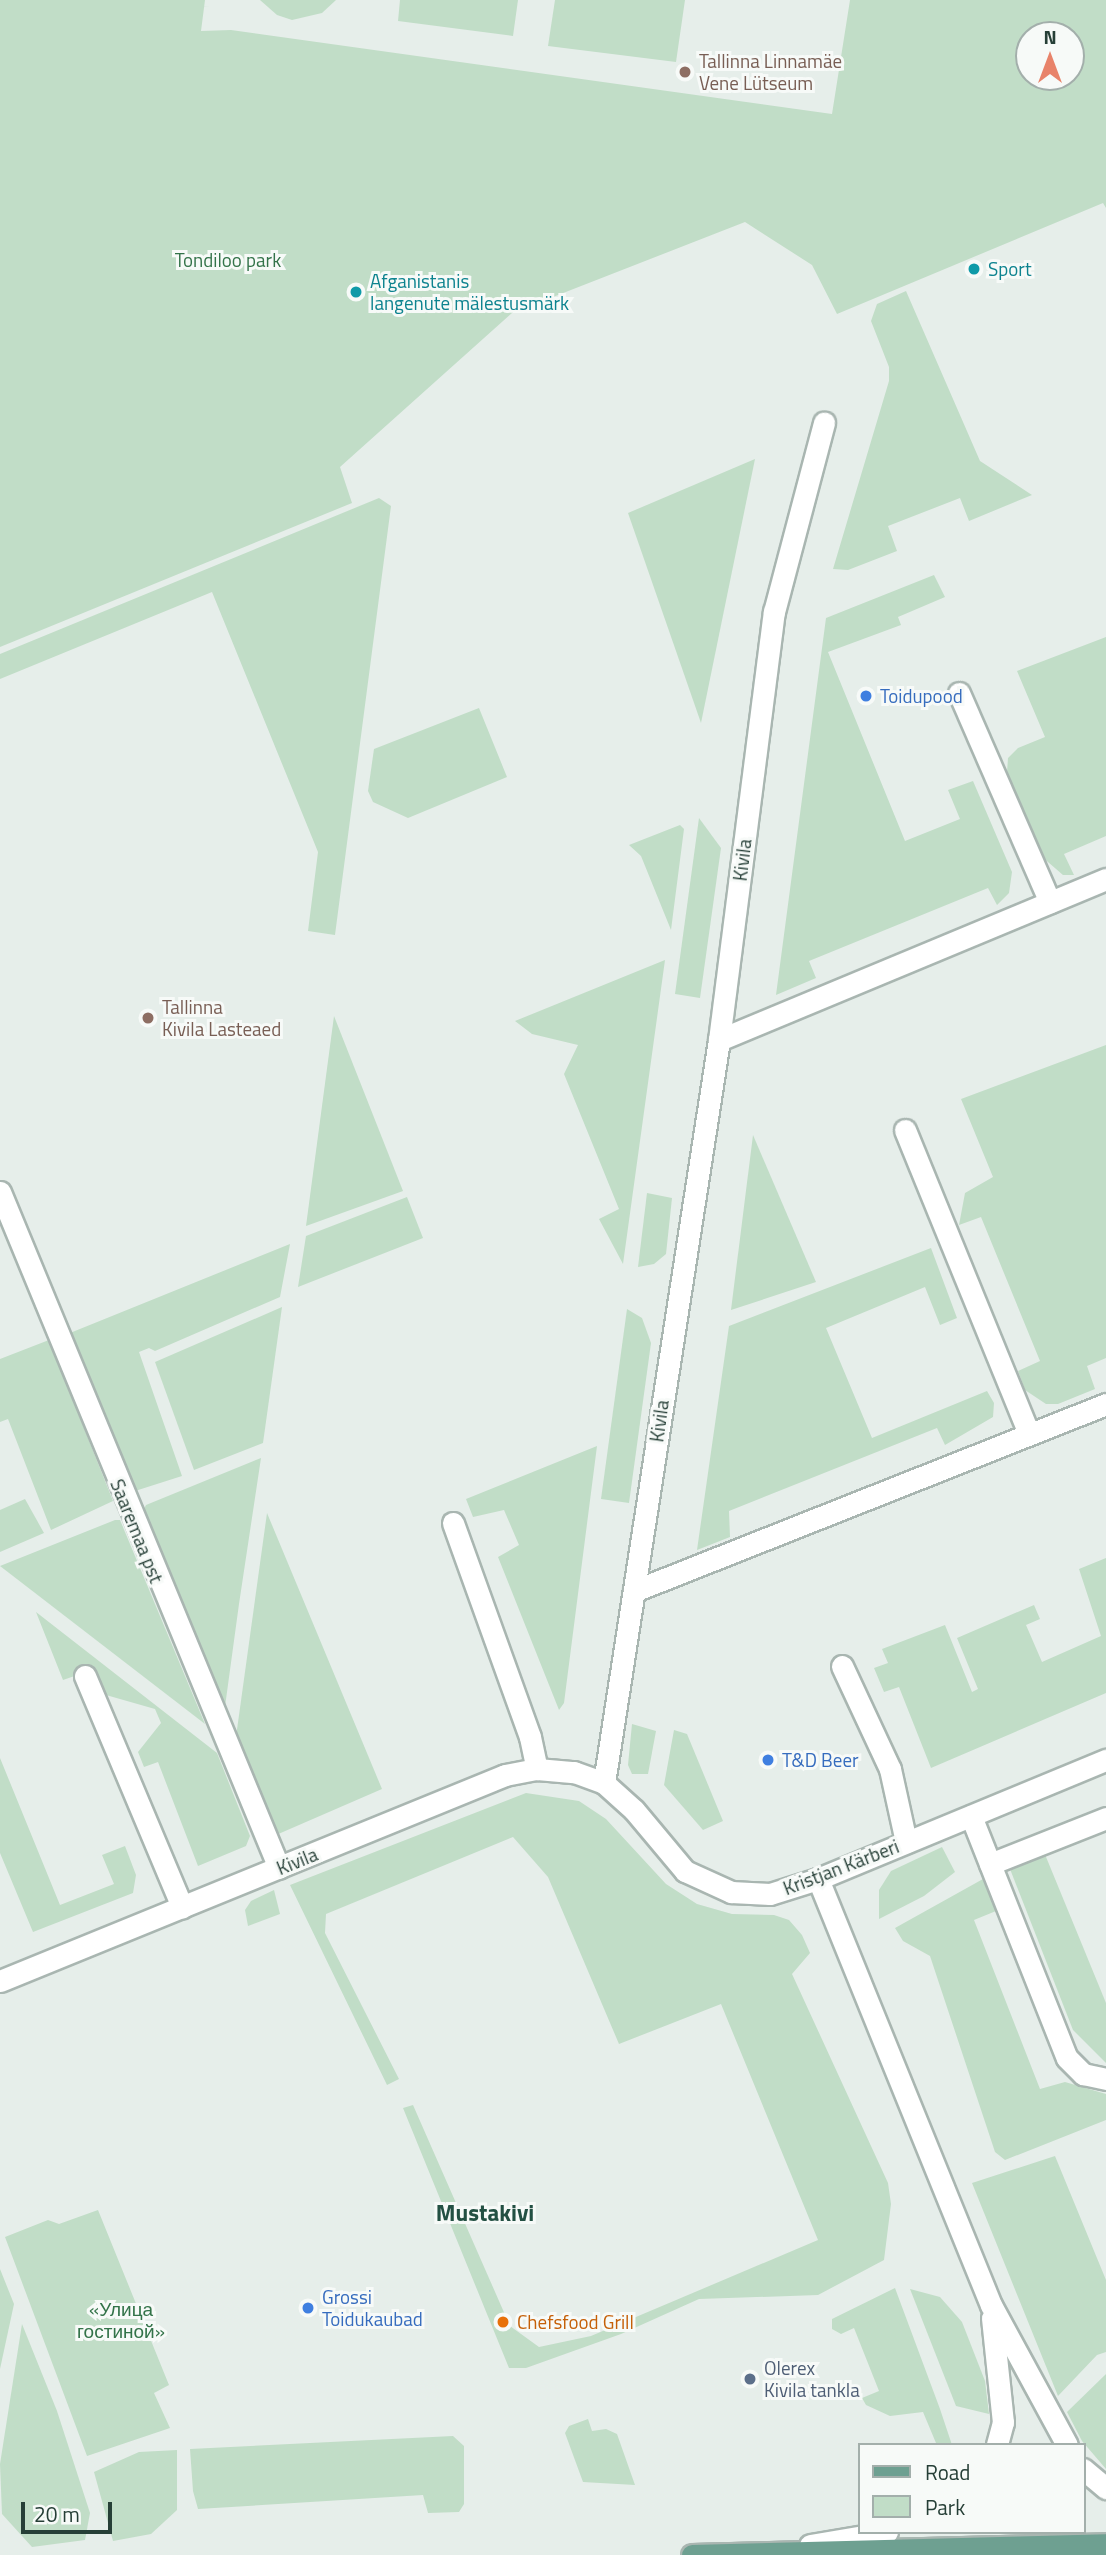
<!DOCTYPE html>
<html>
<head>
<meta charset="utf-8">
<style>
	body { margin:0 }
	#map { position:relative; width:1106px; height:2555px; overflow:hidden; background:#e6eeea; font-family:"Titillium Web",sans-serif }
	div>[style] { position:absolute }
	.green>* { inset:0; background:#c1ddc7 }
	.roads { filter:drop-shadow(2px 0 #a9b6b1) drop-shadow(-2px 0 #a9b6b1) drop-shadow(0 2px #a9b6b1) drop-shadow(0 -2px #a9b6b1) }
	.street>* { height:21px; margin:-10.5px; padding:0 10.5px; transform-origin:10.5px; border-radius:10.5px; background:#fff }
	.secondary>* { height:21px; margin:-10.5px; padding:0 10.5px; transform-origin:10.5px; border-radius:10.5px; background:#fff }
	.primary>* { height:21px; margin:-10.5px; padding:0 10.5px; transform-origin:10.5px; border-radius:10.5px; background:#6ea091 }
	.dots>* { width:19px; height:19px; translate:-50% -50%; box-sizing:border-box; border:4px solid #f7faf8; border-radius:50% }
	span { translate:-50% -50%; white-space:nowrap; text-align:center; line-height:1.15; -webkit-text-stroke:6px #f7faf8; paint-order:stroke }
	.education-label { font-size:19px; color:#785e54 }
	.left { translate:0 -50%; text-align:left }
	.park-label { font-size:19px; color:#337349 }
	.culture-label { font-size:19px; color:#0d838f }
	.shop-label { font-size:19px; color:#366cbe }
	.street-label { font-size:19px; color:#263f37 }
	.food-label { font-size:19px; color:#c56008 }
	.service-label { font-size:19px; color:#4e5e75 }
	.quarter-label { font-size:23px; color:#235043; font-weight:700 }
	.legend { position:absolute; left:858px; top:2443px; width:228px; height:91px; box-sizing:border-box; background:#f7faf8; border:2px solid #a3afab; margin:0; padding:9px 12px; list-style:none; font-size:21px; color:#263f37 }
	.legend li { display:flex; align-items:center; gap:14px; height:35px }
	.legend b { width:35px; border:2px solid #a3afab }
	.north { position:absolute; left:1015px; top:21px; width:70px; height:70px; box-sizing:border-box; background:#f7faf8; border:2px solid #a3afab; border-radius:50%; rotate:0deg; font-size:19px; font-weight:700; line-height:28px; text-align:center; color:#263f37 }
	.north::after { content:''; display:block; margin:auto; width:24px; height:32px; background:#e8836a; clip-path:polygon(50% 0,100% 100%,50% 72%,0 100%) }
	.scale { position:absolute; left:21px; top:2502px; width:91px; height:32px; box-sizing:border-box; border:4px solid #263f37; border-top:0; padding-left:9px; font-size:21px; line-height:24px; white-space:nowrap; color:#263f37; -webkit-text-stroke:5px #f7faf8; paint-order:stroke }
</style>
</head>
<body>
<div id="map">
	<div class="green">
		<div style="clip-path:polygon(evenodd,0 0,205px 0,201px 31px,231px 30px,832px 114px,850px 0,1106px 0,1106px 208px,1103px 203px,837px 314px,812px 265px,745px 222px,512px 313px,340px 467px,352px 503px,0 647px,0 0,1071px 35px,1071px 77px,1029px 77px,1029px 35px,1071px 35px)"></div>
		<div style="clip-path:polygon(260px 0,336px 0,322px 13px,292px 20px,277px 15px)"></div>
		<div style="clip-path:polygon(400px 0,518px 0,513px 36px,398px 21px)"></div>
		<div style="clip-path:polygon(555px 0,685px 0,676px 62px,548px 46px)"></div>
		<div style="clip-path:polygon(906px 291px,980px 461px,1032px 495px,969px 521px,960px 498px,888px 526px,897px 551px,848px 570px,833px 569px,889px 381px,889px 367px,871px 321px,877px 304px)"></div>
		<div style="clip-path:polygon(755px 459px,701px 723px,628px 513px)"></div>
		<div style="clip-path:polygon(379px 498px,391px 506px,335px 935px,308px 931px,318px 852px,212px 592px,0 679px,0 654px)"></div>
		<div style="clip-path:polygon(934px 575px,945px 597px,898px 617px,901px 625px,828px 652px,905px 841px,960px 819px,948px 790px,973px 781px,1012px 872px,1009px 893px,997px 905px,988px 888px,809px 961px,816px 978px,776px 995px,826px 618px)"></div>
		<div style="clip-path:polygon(1106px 637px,1106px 836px,1064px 854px,1074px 875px,1063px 875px,1041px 856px,1007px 772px,1008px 758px,1018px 748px,1045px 737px,1017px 671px)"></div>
		<div style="clip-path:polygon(479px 708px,507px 777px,408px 818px,373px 802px,368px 791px,374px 749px)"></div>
		<div style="clip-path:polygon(699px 818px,721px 848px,700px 998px,675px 994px)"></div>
		<div style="clip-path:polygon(680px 825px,684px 829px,671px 930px,641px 856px,629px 845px)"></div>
		<div style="clip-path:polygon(665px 960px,623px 1264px,599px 1219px,619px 1209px,564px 1074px,578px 1045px,532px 1034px,515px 1021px)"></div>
		<div style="clip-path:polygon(334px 1016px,403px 1191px,306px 1226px)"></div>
		<div style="clip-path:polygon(1106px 1045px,1106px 1358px,1087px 1366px,1095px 1389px,1058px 1404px,1046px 1404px,1025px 1390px,1018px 1371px,1040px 1361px,981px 1217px,959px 1225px,965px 1193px,993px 1177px,961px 1099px)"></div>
		<div style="clip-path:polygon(753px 1135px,816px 1282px,731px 1310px)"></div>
		<div style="clip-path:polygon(647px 1193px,672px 1198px,666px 1254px,654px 1264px,638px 1267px)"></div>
		<div style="clip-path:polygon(407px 1197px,423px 1238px,298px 1287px,306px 1236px)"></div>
		<div style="clip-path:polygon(290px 1244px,280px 1297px,155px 1351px,149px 1348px,139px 1352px,182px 1476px,135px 1491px,70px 1333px)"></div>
		<div style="clip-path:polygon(931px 1248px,957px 1318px,940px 1325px,925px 1287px,826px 1328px,872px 1438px,987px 1391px,994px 1403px,993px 1417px,945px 1445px,937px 1428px,729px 1511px,730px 1537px,697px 1550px,729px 1326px)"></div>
		<div style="clip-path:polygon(282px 1307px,263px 1443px,194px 1470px,155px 1362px)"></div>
		<div style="clip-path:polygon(627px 1309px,642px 1318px,651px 1343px,629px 1503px,601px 1499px)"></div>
		<div style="clip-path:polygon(49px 1340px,113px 1501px,51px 1530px,8px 1419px,0 1422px,0 1359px)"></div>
		<div style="clip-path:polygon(597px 1446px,564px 1703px,559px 1710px,498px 1557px,519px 1545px,504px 1510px,473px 1517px,466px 1499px)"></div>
		<div style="clip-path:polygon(261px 1458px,239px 1604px,224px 1714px,142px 1513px,146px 1505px)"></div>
		<div style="clip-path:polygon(25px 1499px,44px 1533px,0 1552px,0 1510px)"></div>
		<div style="clip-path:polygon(267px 1513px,382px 1789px,276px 1835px,235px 1744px)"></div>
		<div style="clip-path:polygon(115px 1520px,120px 1520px,205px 1724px,0 1566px)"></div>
		<div style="clip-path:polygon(1106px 1558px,1106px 1693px,931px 1768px,899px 1687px,884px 1692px,874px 1668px,888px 1663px,882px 1649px,945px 1625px,972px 1692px,978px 1689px,957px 1638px,1034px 1605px,1040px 1619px,1026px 1625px,1042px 1662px,1101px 1636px,1079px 1569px)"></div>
		<div style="clip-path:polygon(36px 1612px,217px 1753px,250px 1836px,246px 1846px,198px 1866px,158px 1762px,144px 1767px,138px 1752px,161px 1723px,155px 1709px,99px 1693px,89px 1671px,63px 1680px)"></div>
		<div style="clip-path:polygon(632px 1724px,656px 1731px,648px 1774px,632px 1774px,628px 1765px)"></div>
		<div style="clip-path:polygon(674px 1730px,687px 1734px,723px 1821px,703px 1830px,664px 1785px)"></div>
		<div style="clip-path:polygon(0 1758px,60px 1905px,114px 1884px,102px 1855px,125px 1846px,136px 1875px,133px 1893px,33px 1932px,0 1853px)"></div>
		<div style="clip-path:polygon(526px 1793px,579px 1801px,606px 1819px,666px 1884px,697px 1904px,732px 1914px,774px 1915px,789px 1920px,802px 1935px,810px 1953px,792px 1974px,888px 2183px,891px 2204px,884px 2260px,818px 2295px,699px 2299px,621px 2334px,526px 2368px,509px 2368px,403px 2108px,413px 2105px,510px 2326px,539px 2347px,591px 2336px,818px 2240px,721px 2004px,619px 2044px,548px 1877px,513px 1837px,326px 1914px,325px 1933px,399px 2079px,387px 2085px,290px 1885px)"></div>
		<div style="clip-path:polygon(942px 1847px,955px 1872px,924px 1896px,879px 1919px,879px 1890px,891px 1871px)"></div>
		<div style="clip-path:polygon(1044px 1852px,1106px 2003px,1106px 2063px,1073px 2030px,1010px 1869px)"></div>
		<div style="clip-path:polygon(983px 1879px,996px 1911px,974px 1920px,1040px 2089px,1065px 2082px,1106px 2094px,1106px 2120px,1005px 2160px,995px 2152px,930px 1956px,903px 1941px,895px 1928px)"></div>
		<div style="clip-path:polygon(274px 1890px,280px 1914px,248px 1926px,245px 1910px,251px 1901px)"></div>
		<div style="clip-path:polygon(1055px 2156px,1106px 2280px,1106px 2352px,1097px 2355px,1058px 2396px,972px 2183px)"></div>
		<div style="clip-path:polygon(98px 2210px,169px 2385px,154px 2393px,170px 2428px,87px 2456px,5px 2237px,48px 2220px,59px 2224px)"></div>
		<div style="clip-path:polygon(0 2269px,14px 2304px,0 2369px)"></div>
		<div style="clip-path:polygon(895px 2288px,940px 2409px,952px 2445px,936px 2443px,923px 2412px,890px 2416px,866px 2405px,862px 2398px,879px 2391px,854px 2328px,841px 2334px,832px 2329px,832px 2319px)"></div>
		<div style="clip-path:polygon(910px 2289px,940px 2297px,962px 2322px,985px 2381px,989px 2414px,956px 2406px)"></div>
		<div style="clip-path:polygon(22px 2324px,57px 2411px,90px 2513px,85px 2540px,32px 2547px,2px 2514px,0 2464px)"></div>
		<div style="clip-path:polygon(1106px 2374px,1106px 2469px,1082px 2441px,1067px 2412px)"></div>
		<div style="clip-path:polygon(588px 2419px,592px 2431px,606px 2429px,617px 2434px,635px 2485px,583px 2482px,565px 2433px,569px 2426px)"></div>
		<div style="clip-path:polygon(453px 2436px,464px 2446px,464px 2504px,459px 2512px,428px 2513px,423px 2495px,198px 2509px,193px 2491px,190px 2449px)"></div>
		<div style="clip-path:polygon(177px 2450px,177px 2510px,151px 2534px,113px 2541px,94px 2472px,139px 2452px)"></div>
	</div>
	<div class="roads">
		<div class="street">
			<div style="left:959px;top:693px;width:228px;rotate:66.5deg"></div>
			<div style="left:719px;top:1040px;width:419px;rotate:-22.6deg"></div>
			<div style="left:905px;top:1130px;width:328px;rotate:67.8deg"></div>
			<div style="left:0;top:1192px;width:731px;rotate:67.57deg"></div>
			<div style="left:453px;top:1523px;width:227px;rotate:70.2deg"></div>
			<div style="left:530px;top:1737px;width:33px;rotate:78deg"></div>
			<div style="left:634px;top:1591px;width:508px;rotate:-21.61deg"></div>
			<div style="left:842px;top:1666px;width:114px;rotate:65deg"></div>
			<div style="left:890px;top:1769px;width:75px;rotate:77.6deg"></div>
			<div style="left:85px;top:1676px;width:251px;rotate:67.2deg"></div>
			<div style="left:604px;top:1783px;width:752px;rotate:-81.2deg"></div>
			<div style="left:719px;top:1040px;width:432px;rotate:-82.7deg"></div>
			<div style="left:774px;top:612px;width:196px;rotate:-75.2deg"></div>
			<div style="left:971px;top:1816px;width:260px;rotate:68.4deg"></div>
			<div style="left:1067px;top:2058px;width:23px;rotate:45deg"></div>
			<div style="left:1083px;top:2074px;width:24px;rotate:12deg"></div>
			<div style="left:990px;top:1864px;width:125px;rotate:-21.6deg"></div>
		</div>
		<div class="secondary">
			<div style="left:818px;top:1879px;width:460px;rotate:67.9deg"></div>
			<div style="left:991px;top:2305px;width:159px;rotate:61.5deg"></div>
			<div style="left:0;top:1981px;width:545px;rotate:-22.19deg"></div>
			<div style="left:505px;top:1775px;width:33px;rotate:-11deg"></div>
			<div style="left:537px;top:1769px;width:37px;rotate:5deg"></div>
			<div style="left:574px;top:1772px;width:32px;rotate:20deg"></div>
			<div style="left:604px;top:1783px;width:40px;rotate:42deg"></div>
			<div style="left:634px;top:1810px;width:80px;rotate:50.1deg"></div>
			<div style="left:685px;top:1871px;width:51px;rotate:24.5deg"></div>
			<div style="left:731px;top:1892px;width:39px;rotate:3deg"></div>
			<div style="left:770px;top:1894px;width:50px;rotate:-17.4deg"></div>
			<div style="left:818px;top:1879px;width:312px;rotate:-22.5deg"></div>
			<div style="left:992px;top:2318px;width:105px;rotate:84deg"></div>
			<div style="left:1003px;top:2422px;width:24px;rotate:105deg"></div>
			<div style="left:1083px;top:2469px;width:30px;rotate:40deg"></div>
			<div style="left:810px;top:2545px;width:78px;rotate:-9.6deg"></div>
		</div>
		<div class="primary">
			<div style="left:692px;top:2555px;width:414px;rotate:-1.5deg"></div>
		</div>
	</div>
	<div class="dots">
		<div style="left:685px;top:72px;background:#8d6e63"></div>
		<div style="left:974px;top:269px;background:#0f9aa8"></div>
		<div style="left:356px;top:292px;background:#0f9aa8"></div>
		<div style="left:866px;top:696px;background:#3f7fe0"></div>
		<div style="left:148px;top:1018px;background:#8d6e63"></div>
		<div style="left:768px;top:1760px;background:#3f7fe0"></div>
		<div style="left:308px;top:2308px;background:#3f7fe0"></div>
		<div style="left:503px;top:2322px;background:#e8710a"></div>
		<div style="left:750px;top:2379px;background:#5c6f8a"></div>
	</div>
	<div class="education-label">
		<span class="left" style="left:699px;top:72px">Tallinna Linnamäe<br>Vene Lütseum</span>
		<span class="left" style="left:162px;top:1018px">Tallinna<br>Kivila Lasteaed</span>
	</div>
	<div class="park-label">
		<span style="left:228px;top:260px">Tondiloo park</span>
		<span style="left:121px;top:2320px">«Улица<br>гостиной»</span>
	</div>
	<div class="culture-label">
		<span class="left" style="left:988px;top:269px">Sport</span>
		<span class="left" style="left:370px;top:292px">Afganistanis<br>langenute mälestusmärk</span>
	</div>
	<div class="shop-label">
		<span class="left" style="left:880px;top:696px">Toidupood</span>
		<span class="left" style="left:782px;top:1760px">T&amp;D Beer</span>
		<span class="left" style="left:322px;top:2308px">Grossi<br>Toidukaubad</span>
	</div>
	<div class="street-label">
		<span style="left:742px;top:860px;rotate:-83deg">Kivila</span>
		<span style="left:659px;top:1421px;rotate:-82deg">Kivila</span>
		<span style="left:137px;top:1531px;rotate:68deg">Saaremaa pst</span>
		<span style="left:297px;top:1861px;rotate:-22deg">Kivila</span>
		<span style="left:841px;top:1867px;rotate:-21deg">Kristjan Kärberi</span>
	</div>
	<div class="food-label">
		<span class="left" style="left:517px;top:2322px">Chefsfood Grill</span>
	</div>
	<div class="service-label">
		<span class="left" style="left:764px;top:2379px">Olerex<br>Kivila tankla</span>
	</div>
	<div class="quarter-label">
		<span style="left:485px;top:2213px">Mustakivi</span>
	</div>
	<ul class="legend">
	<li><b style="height:9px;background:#6ea091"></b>Road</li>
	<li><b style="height:19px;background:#c1ddc7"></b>Park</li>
	</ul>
	<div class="north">N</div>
	<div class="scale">20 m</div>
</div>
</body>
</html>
